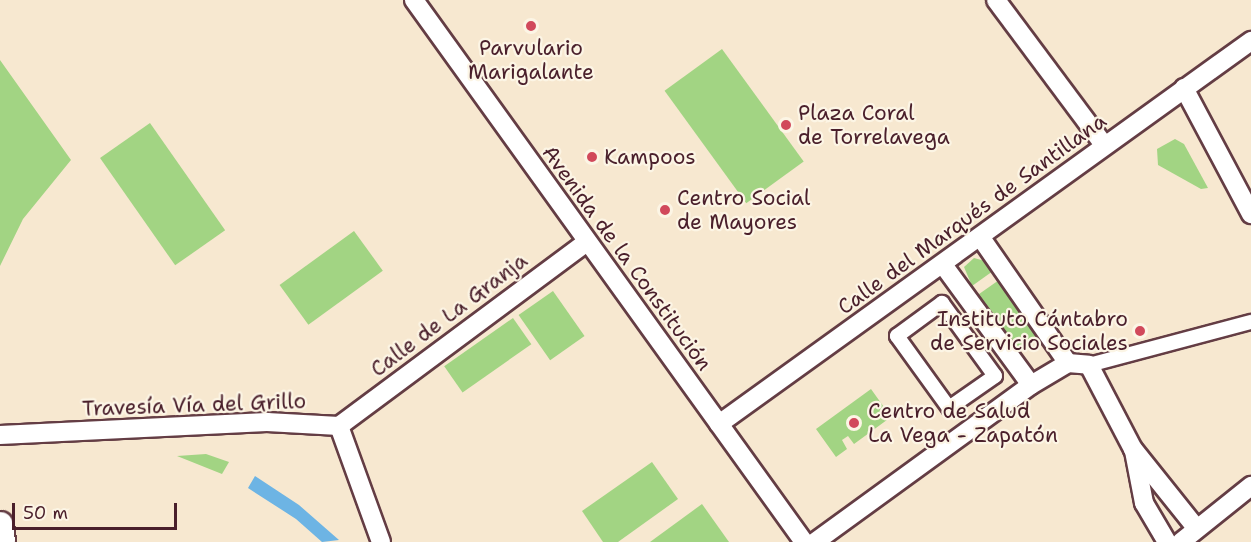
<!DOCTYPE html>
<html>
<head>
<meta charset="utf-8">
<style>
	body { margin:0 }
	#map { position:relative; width:1251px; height:542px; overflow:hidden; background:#f7e8d0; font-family:"Shantell Sans",sans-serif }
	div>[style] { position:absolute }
	.green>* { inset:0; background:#a2d483; transform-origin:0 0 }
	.water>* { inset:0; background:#6db4e4 }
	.roads { filter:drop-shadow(2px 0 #643d44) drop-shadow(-2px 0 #643d44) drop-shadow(0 2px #643d44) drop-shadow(0 -2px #643d44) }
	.pedestrian>* { height:14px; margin:-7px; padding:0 7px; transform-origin:7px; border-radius:7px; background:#fff }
	.minor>* { height:18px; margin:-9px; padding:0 9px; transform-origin:9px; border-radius:9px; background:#fff }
	.secondary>* { height:26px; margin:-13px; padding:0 13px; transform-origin:13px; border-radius:13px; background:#fff }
	.dots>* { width:16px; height:16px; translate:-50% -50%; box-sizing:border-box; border:3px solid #fcf5e5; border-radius:50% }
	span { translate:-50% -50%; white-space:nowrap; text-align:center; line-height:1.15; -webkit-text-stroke:4.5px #fcf5e5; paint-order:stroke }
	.poi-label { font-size:21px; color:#4a1f2b }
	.left { translate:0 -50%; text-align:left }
	.right { translate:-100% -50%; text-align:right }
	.street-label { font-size:21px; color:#4a1f2b }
	.scale { position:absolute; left:12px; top:503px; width:165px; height:27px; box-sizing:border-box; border:3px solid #4a1f2b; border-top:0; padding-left:8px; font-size:18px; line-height:21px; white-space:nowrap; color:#4a1f2b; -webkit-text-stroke:4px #fcf5e5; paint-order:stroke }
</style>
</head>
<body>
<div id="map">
	<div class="green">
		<div style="left:722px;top:49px;width:139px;height:71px;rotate:54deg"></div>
		<div style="clip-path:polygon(0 60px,71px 160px,23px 219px,0 266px)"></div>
		<div style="left:150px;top:123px;width:131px;height:61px;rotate:55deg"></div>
		<div style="clip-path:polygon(1175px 139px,1184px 144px,1208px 188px,1201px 189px,1158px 165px,1157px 149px)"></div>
		<div style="left:354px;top:231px;width:49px;height:92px;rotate:54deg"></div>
		<div style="clip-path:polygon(974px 258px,985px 261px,993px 271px,972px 286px,964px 267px)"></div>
		<div style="left:999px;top:280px;width:67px;height:26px;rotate:55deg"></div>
		<div style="left:553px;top:291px;width:55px;height:42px;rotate:55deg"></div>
		<div style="left:513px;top:318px;width:32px;height:84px;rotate:55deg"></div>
		<div style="clip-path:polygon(871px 389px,891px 417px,854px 444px,848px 436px,842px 440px,847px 449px,836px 457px,816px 429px)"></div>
		<div style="clip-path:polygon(206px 454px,229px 462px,222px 474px,177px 456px)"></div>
		<div style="clip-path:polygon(652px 462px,678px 499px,618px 542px,603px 542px,582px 511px)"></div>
		<div style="clip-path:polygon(702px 504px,729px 542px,650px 542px)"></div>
	</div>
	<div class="water">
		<div style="clip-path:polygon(255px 476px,299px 505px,339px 540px,322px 542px,296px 519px,248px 488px)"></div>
	</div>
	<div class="roads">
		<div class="pedestrian">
			<div style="left:942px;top:303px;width:90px;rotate:54deg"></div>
			<div style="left:995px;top:376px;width:56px;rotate:145.2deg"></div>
			<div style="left:949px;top:408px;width:89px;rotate:-125.8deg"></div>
			<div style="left:897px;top:336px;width:56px;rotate:-36.3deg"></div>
			<div style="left:1089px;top:365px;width:168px;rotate:-14.9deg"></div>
		</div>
		<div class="minor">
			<div style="left:414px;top:0;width:668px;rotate:54.26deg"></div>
			<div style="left:996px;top:0;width:181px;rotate:53.3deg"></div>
			<div style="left:1184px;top:88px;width:143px;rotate:62deg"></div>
			<div style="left:981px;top:238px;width:152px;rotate:55.2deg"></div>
			<div style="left:944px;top:266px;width:147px;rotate:53.8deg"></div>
			<div style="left:719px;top:424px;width:656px;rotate:-35.75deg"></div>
			<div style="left:339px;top:426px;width:309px;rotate:-36.6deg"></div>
			<div style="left:339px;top:426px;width:123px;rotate:70.1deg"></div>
			<div style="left:0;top:435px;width:267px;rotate:-2.8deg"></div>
			<div style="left:267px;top:422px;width:72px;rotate:3.2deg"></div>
			<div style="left:1134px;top:451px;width:53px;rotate:79.1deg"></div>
			<div style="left:1144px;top:503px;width:45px;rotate:59.5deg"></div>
			<div style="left:815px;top:542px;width:267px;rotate:-36deg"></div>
			<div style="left:1031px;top:385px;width:43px;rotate:-30.7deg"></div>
			<div style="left:1068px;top:363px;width:21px;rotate:5deg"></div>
			<div style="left:1089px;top:365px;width:95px;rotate:62.4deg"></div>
			<div style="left:1133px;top:449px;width:102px;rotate:51.3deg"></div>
			<div style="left:1181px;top:542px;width:90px;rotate:-38.7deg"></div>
		</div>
		<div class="secondary">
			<div style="left:0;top:525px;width:17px;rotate:83deg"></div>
		</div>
	</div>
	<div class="dots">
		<div style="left:531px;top:26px;background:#d1495b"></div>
		<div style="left:786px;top:125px;background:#d1495b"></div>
		<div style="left:592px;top:157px;background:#d1495b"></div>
		<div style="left:665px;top:210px;background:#d1495b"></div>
		<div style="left:1140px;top:331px;background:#d1495b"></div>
		<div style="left:854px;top:423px;background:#d1495b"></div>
	</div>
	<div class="poi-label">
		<span style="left:531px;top:60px">Parvulario<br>Marigalante</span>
		<span class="left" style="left:798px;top:125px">Plaza Coral<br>de Torrelavega</span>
		<span class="left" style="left:604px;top:157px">Kampoos</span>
		<span class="left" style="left:677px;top:210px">Centro Social<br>de Mayores</span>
		<span class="right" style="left:1128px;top:331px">Instituto Cántabro<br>de Servicio Sociales</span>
		<span class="left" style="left:868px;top:423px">Centro de Salud<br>La Vega - Zapatón</span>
	</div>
	<div class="street-label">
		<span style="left:972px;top:214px;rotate:-36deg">Calle del Marqués de Santillana</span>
		<span style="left:627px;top:258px;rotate:54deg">Avenida de la Constitución</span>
		<span style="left:449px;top:315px;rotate:-37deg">Calle de La Granja</span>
		<span style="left:194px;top:405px;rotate:-2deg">Travesía Vía del Grillo</span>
	</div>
	<div class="scale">50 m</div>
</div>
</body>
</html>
